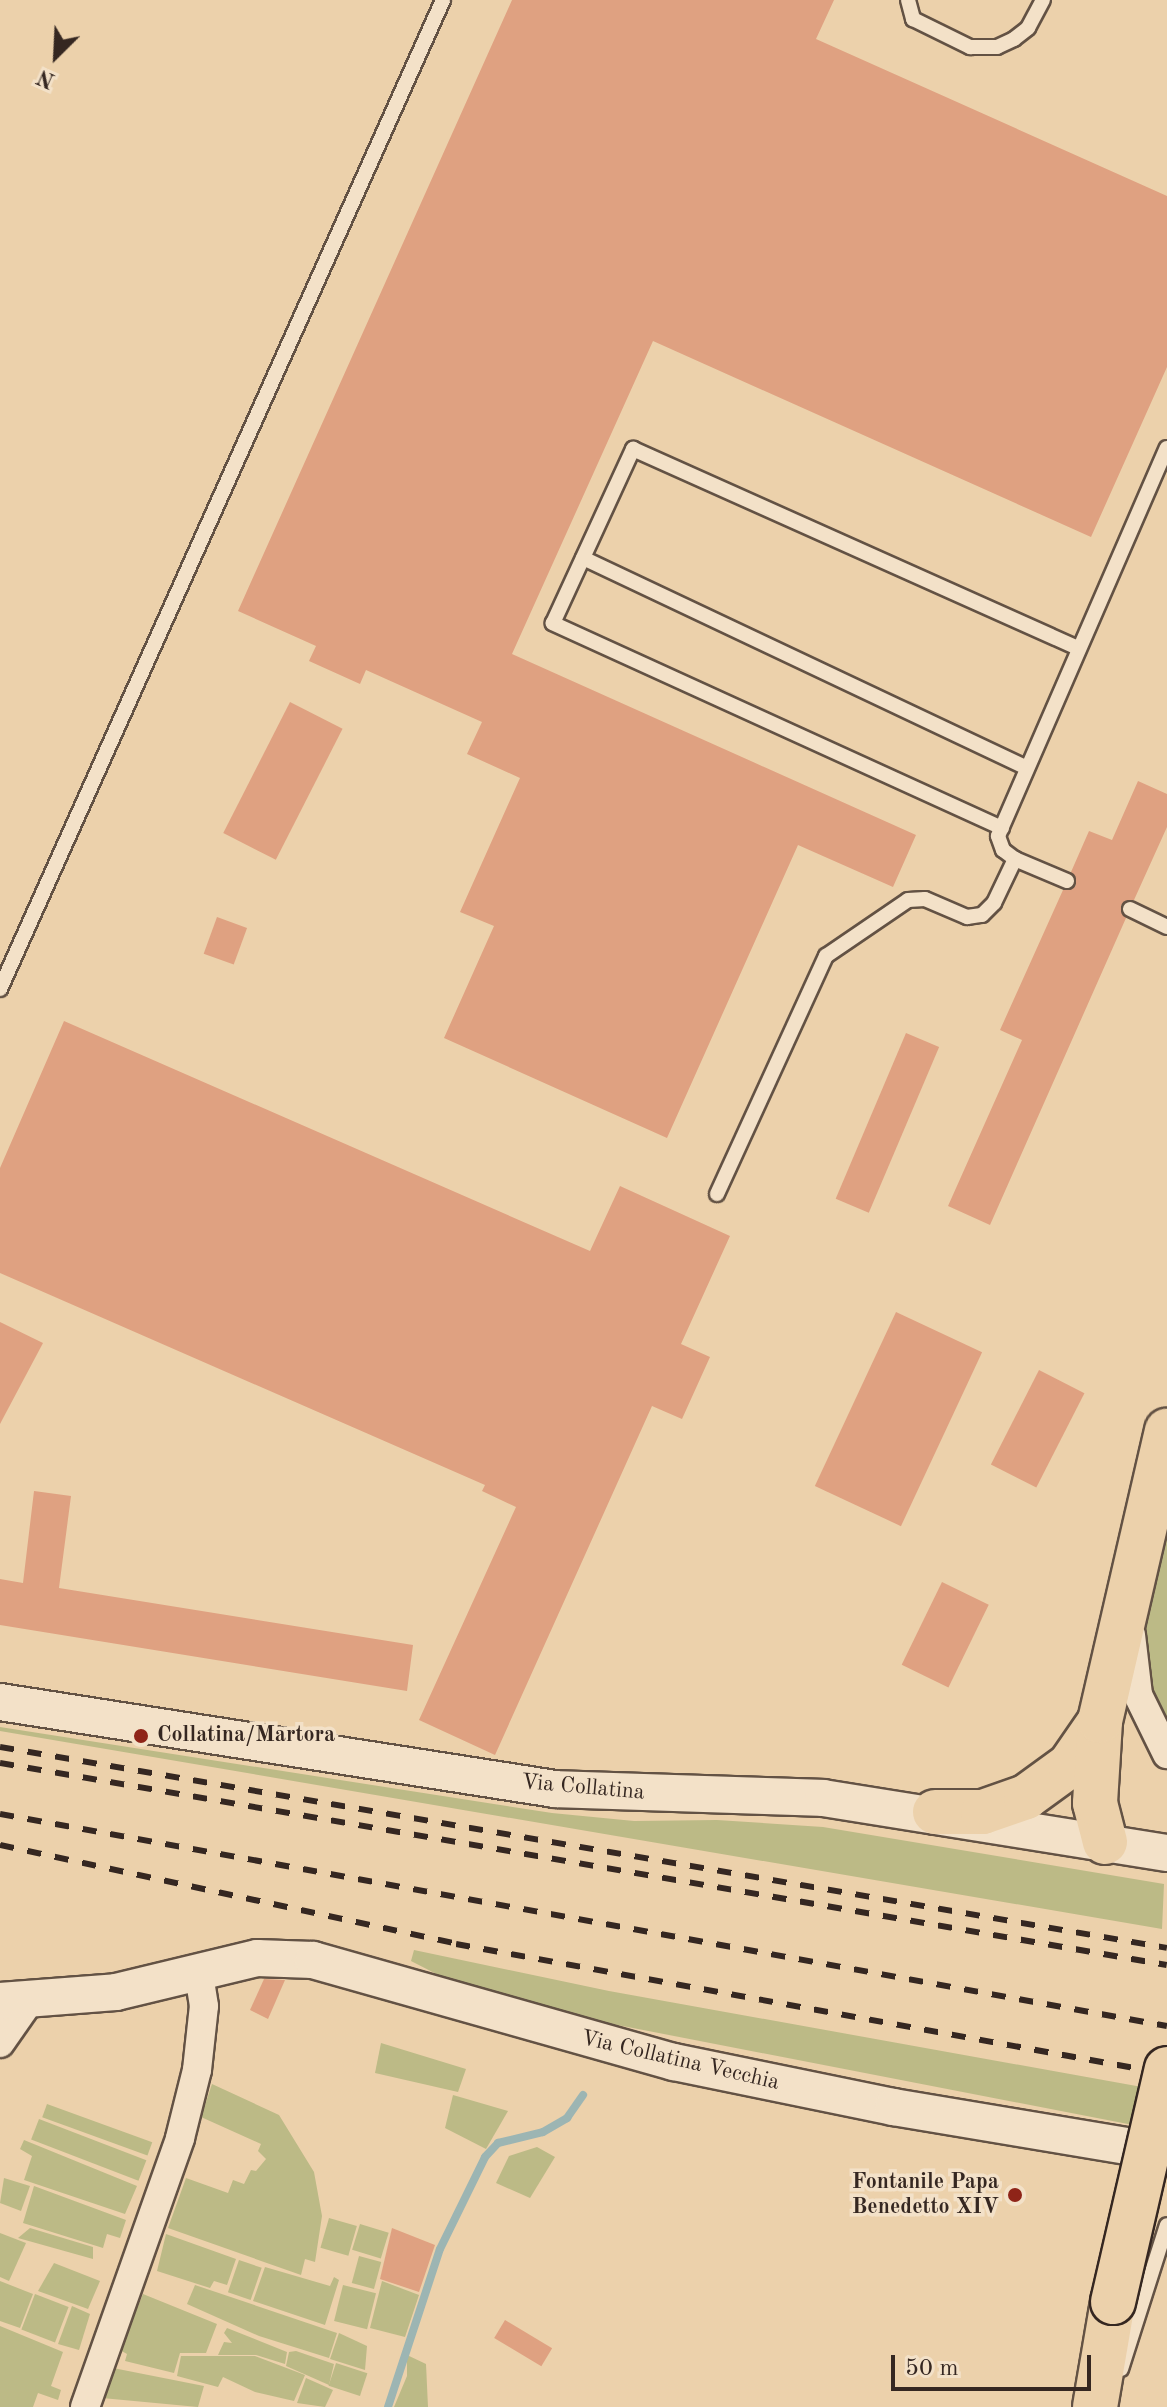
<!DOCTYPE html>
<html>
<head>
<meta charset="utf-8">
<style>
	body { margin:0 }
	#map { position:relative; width:1167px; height:2407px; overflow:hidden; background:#ecd1ab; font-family:"Old Standard TT",serif }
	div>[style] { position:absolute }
	.green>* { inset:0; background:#bcba86; transform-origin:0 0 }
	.stream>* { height:8px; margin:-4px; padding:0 4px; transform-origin:4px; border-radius:4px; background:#9cb5b3 }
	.building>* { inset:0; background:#dfa181; transform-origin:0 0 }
	.roads { filter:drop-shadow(2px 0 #635244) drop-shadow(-2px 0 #635244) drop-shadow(0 2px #635244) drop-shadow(0 -2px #635244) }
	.service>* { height:14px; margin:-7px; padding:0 7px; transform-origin:7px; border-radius:7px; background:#f3e1c8 }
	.minor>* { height:28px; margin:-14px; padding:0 14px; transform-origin:14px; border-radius:14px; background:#f3e1c8 }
	.tertiary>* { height:36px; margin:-18px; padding:0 18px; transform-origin:18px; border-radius:18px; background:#f3e1c8 }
	.primary>* { height:44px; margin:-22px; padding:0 22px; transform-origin:22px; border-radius:22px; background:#ecd1ab }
	.rail>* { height:6px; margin-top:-3px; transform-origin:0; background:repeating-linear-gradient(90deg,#352721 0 14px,transparent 0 28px) }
	.bridges { filter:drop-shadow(2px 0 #352721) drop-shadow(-2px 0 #352721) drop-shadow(0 2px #352721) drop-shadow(0 -2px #352721) }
	.primary-bridge>* { height:44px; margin:-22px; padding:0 22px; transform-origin:22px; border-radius:22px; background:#ecd1ab }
	.dots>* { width:22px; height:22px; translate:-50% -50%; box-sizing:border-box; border:4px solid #f3e1c8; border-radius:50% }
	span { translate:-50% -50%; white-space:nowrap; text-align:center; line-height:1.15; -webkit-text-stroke:7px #f3e1c8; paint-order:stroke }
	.poi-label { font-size:22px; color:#352721; font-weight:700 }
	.left { translate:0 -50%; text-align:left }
	.right { translate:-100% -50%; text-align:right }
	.street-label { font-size:22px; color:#352721 }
	.north { position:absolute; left:16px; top:16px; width:80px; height:80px; -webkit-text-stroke:6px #f3e1c8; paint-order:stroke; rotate:204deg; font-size:22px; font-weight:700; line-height:32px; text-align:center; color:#352721 }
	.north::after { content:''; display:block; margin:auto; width:28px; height:36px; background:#352721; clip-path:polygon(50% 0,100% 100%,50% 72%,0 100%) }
	.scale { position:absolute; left:891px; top:2355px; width:200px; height:36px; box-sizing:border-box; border:4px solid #352721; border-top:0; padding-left:10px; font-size:24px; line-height:28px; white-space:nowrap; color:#352721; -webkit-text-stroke:6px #f3e1c8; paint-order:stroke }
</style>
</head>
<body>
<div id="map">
	<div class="green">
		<div style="clip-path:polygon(1167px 1513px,1167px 1739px,1158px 1723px,1141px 1656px,1144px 1617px)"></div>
		<div style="clip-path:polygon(0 1727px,552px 1813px,634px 1821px,717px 1820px,823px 1827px,1164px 1884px,1162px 1929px,0 1731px)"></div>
		<div style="clip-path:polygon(414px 1950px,609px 1991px,1142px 2087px,1133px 2125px,535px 2009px,454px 1983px,411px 1961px)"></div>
		<div style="clip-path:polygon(381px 2043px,466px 2069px,458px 2092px,375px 2073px)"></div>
		<div style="clip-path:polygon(212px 2084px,279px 2115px,314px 2172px,322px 2216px,315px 2262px,305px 2259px,301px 2275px,168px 2228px,186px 2178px,228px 2193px,233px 2180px,244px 2184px,251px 2170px,256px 2171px,266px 2159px,258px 2151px,261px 2144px,201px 2117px)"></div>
		<div style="clip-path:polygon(453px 2095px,508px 2111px,486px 2149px,445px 2128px)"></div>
		<div style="left:47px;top:2104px;width:112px;height:14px;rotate:20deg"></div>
		<div style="left:39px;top:2119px;width:115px;height:22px;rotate:21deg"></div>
		<div style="clip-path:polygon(24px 2140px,137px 2186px,125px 2214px,24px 2180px,32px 2156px,20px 2149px)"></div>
		<div style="clip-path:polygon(537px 2147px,555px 2157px,530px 2198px,496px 2183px,509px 2156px)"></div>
		<div style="clip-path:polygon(4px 2178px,30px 2186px,21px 2211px,0 2203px)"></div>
		<div style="clip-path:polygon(34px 2186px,126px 2220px,120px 2238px,107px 2234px,103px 2248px,23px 2223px)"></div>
		<div style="left:329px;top:2218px;width:29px;height:31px;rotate:16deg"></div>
		<div style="left:360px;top:2224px;width:30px;height:27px;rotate:17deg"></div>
		<div style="clip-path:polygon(30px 2228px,93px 2247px,93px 2259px,18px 2238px)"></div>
		<div style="clip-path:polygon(0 2233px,26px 2243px,9px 2281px,0 2277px)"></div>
		<div style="clip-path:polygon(166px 2234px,236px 2259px,227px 2285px,214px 2281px,210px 2288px,157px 2271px)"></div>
		<div style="left:359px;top:2256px;width:23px;height:28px;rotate:15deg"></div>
		<div style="left:239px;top:2260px;width:24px;height:34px;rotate:19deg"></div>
		<div style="clip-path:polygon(54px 2263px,100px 2281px,88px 2309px,38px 2291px)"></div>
		<div style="clip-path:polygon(265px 2267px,330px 2286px,334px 2277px,339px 2280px,325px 2325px,253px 2301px)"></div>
		<div style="clip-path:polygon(0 2281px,33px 2294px,20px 2328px,0 2321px)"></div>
		<div style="clip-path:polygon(382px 2281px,419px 2295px,405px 2337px,370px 2328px)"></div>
		<div style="clip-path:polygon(195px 2285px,337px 2333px,329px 2358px,259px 2336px,187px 2304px)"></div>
		<div style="left:343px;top:2285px;width:34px;height:37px;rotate:14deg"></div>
		<div style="left:35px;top:2294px;width:36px;height:38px;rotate:21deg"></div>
		<div style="clip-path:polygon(143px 2294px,217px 2324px,206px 2353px,180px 2353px,174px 2373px,125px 2361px,127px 2354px,120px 2350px)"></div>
		<div style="clip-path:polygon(72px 2306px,90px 2314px,79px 2350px,58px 2344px)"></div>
		<div style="clip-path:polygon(0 2326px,63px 2352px,51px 2386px,61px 2390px,58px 2400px,38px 2393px,33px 2407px,0 2407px)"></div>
		<div style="clip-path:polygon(227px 2328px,287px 2352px,285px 2364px,256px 2355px,218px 2355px,224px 2342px,232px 2343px,224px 2333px)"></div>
		<div style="clip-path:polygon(339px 2333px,367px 2346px,365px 2370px,330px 2359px)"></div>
		<div style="clip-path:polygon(296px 2351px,334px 2364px,329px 2385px,286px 2366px,289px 2352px)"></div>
		<div style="clip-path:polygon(407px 2355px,426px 2364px,428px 2407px,394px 2407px,407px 2376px)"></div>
		<div style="clip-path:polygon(181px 2356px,255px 2356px,305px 2375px,294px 2401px,255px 2392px,223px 2377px,218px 2387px,177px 2376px)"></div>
		<div style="left:336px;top:2363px;width:33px;height:24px;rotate:18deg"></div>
		<div style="clip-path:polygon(113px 2368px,204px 2386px,198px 2407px,102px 2398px)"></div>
		<div style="clip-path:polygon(306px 2378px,333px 2390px,325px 2407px,297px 2403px)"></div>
	</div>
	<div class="stream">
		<div style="left:388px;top:2407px;width:166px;rotate:-71.8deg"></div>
		<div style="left:440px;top:2249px;width:102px;rotate:-63.9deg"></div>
		<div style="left:485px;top:2157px;width:19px;rotate:-47deg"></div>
		<div style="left:498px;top:2143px;width:46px;rotate:-13.7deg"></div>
		<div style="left:543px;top:2132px;width:28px;rotate:-30deg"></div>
		<div style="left:567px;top:2118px;width:28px;rotate:-55deg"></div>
	</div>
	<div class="building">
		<div style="clip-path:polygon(512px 0,834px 0,816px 39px,1167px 196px,1167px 367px,1091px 537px,653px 341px,512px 654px,916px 835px,893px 887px,798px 845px,667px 1138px,444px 1038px,494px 926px,460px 912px,520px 778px,467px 754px,482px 722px,366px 670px,360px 684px,309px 661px,316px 646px,238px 611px)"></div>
		<div style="left:290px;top:702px;width:59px;height:147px;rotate:27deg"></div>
		<div style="clip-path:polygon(1138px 781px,1167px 794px,1167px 827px,1134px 900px,1121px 905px,1126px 918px,990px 1225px,948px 1206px,1022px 1040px,1000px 1030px,1063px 890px,1076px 886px,1071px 872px,1089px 831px,1112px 840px)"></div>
		<div style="left:217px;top:917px;width:32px;height:39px;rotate:20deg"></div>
		<div style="clip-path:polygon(64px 1021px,590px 1251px,620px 1186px,730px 1236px,681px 1344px,710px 1357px,682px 1419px,652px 1406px,495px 1755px,419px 1720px,516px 1507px,482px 1491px,485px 1485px,0 1273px,0 1168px)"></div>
		<div style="left:906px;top:1033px;width:36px;height:180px;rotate:23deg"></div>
		<div style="left:896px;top:1312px;width:95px;height:192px;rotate:25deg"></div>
		<div style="clip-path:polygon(0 1322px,43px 1343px,0 1424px)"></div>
		<div style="left:1039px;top:1370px;width:51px;height:106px;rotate:27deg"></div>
		<div style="clip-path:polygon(34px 1491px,71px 1496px,59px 1588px,413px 1645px,407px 1691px,0 1625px,0 1579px,23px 1583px)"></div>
		<div style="left:942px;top:1582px;width:52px;height:92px;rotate:26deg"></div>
		<div style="clip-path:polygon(264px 1979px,285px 1980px,268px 2019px,250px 2010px)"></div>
		<div style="clip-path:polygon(392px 2228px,435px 2245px,419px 2292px,380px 2279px)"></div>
		<div style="left:505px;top:2320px;width:55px;height:21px;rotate:31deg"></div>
	</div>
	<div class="roads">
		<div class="service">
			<div style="left:908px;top:0;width:20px;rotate:75deg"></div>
			<div style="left:913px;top:19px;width:64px;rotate:26.2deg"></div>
			<div style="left:970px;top:47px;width:27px"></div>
			<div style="left:997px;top:47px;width:19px;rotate:-25deg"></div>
			<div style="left:1014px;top:39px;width:18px;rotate:-38deg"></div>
			<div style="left:1028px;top:28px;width:32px;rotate:-62deg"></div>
			<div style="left:583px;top:558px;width:491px;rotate:25.3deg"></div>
			<div style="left:1002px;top:828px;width:494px;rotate:-155.5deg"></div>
			<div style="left:553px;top:623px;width:192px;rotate:-65.3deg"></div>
			<div style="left:633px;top:449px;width:487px;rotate:24.1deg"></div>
			<div style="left:1067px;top:881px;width:56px;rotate:-157.1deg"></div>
			<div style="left:1015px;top:859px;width:15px;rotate:-143deg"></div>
			<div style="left:1003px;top:850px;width:15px;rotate:-110deg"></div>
			<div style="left:998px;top:836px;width:423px;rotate:-66.5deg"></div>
			<div style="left:1130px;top:909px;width:41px;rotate:25.9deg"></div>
			<div style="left:0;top:989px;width:1084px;rotate:-65.87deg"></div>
			<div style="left:717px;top:1194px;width:262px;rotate:-65.4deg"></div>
			<div style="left:826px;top:956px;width:99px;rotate:-34.3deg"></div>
			<div style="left:908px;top:900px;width:17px;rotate:-3deg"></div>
			<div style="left:925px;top:899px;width:46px;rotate:23.2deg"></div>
			<div style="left:967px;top:917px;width:15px;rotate:-8deg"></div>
			<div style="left:982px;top:915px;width:17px;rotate:-45deg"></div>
			<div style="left:994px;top:903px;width:49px;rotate:-64.5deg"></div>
			<div style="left:1121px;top:2369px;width:151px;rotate:-72.3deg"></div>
		</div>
		<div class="minor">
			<div style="left:1131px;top:1635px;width:60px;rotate:83.3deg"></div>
			<div style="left:1138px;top:1695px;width:66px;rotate:63.8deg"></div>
			<div style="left:0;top:2043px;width:52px;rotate:-55.1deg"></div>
			<div style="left:85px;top:2407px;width:285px;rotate:-70.5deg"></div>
			<div style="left:180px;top:2138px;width:70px;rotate:-76deg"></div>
			<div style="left:197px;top:2070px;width:64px;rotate:-83.8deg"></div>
			<div style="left:204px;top:2006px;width:33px;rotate:-99deg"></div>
		</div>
		<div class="tertiary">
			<div style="left:0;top:1702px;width:562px;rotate:8.91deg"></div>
			<div style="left:555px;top:1789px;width:268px;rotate:1.9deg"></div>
			<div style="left:823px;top:1798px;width:348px;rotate:9.1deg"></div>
			<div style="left:0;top:2001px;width:116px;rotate:-4.4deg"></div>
			<div style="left:116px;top:1992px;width:145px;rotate:-13.6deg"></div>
			<div style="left:257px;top:1958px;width:56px;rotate:2deg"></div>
			<div style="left:313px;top:1960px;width:375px;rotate:15.8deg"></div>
			<div style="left:674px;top:2062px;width:224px;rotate:11.6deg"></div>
			<div style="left:893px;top:2107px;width:278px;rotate:9.5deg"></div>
		</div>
		<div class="primary">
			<div style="left:935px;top:1812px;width:48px"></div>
			<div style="left:983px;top:1812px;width:46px;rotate:-19.2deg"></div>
			<div style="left:1026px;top:1797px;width:54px;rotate:-36deg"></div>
			<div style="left:1070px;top:1765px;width:51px;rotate:-55.4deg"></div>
			<div style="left:1105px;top:1842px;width:40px;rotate:-104.4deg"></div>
			<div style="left:1095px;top:1803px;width:82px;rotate:-86.5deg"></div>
			<div style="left:1100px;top:1721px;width:298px;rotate:-77deg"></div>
			<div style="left:1095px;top:2407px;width:107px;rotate:-80.3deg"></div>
		</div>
	</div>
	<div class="rail">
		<div style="left:0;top:1747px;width:1184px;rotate:9.77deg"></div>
		<div style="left:0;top:1763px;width:1184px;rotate:9.82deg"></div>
		<div style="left:0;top:1814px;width:1186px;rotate:10.3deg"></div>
		<div style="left:0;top:1845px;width:467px;rotate:12.2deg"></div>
		<div style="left:456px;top:1944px;width:723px;rotate:10.36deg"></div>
	</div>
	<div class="bridges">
		<div class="primary-bridge">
			<div style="left:1113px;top:2302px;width:239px;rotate:-77deg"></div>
		</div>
	</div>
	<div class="dots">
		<div style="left:141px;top:1736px;background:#8f2418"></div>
		<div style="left:1015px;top:2195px;background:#8f2418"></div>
	</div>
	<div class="poi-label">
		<span class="left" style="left:157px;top:1736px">Collatina/Martora</span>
		<span class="right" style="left:999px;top:2195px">Fontanile Papa<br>Benedetto XIV</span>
	</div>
	<div class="street-label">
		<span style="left:583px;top:1788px;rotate:5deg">Via Collatina</span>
		<span style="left:680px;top:2061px;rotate:13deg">Via Collatina Vecchia</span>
	</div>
	<div class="north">N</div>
	<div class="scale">50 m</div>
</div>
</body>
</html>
